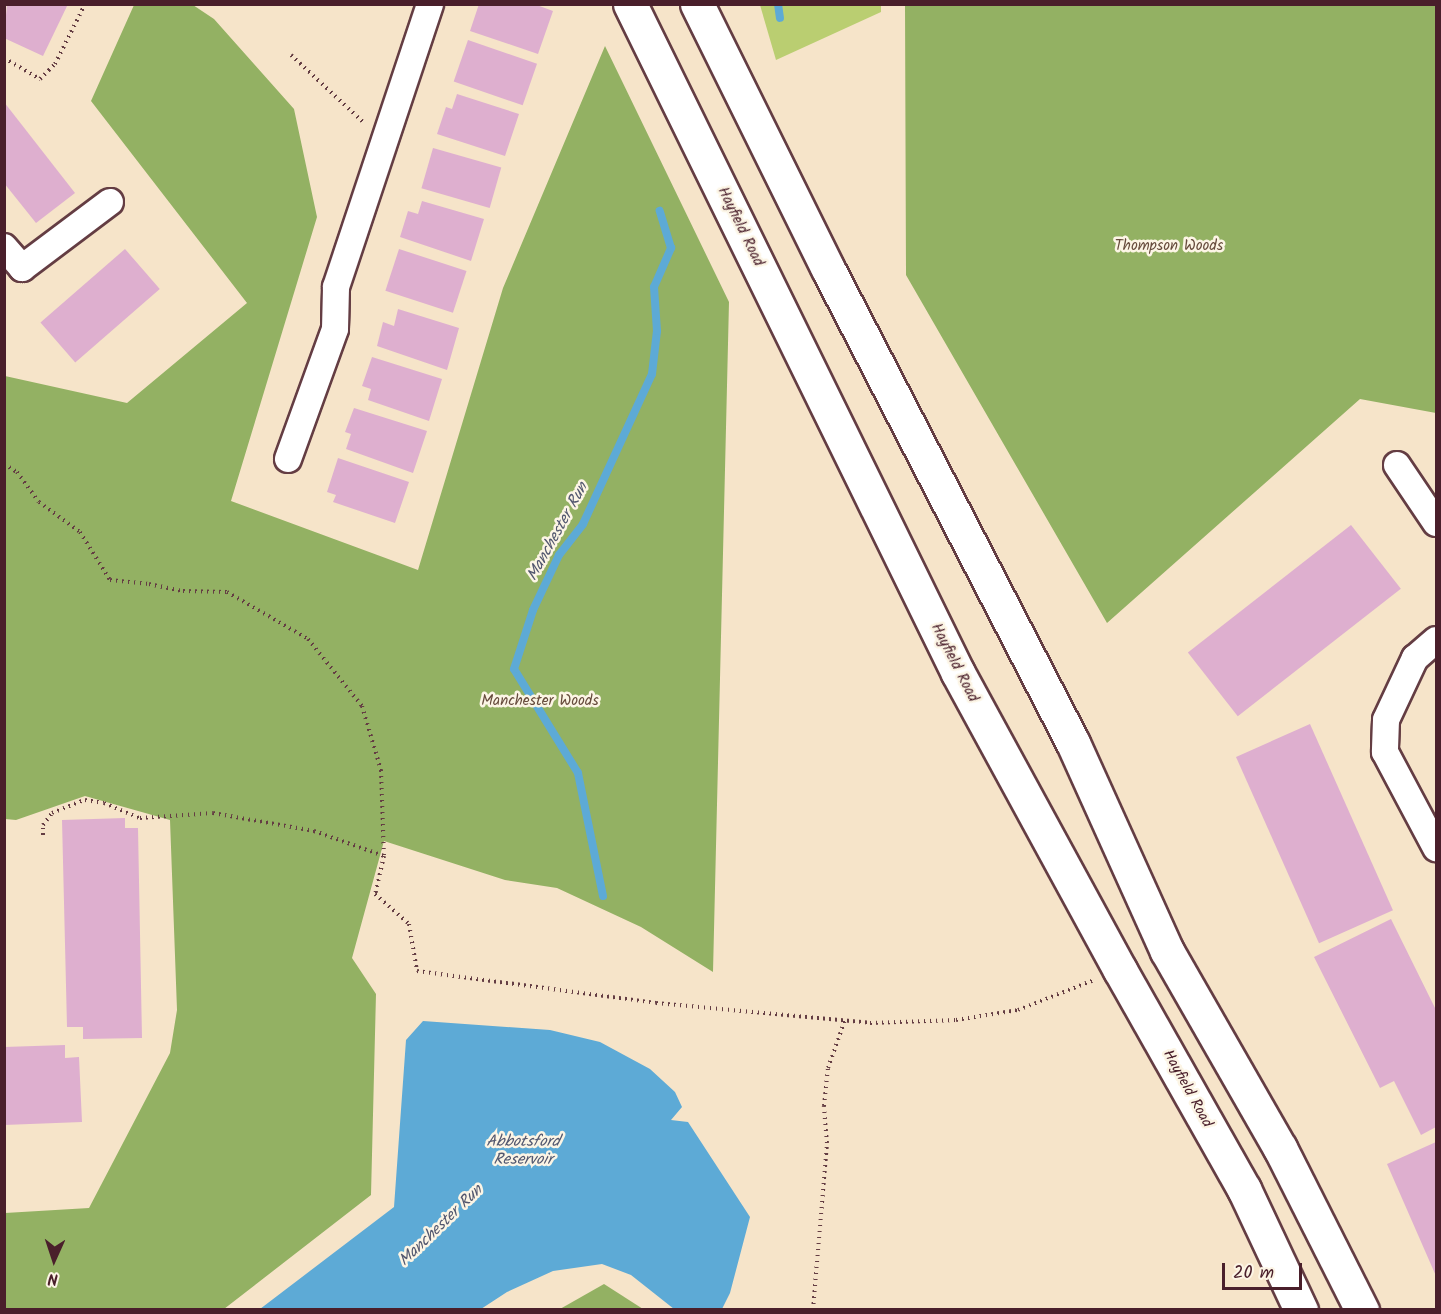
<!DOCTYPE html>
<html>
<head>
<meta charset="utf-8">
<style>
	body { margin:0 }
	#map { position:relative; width:1441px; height:1314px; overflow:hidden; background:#f6e4c9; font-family:Kalam,sans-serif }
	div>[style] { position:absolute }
	.green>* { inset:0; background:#bace71 }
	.forest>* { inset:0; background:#93b163 }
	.water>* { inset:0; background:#5daad6 }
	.stream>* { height:8px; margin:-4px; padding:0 4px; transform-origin:4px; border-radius:4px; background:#5daad6 }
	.building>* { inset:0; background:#deafcf; transform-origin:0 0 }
	.path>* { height:4px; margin-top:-2px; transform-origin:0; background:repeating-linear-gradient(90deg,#643d43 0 1.5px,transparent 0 6px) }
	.roads { filter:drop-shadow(2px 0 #643d43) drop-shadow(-2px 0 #643d43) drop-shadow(0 2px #643d43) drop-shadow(0 -2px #643d43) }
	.minor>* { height:26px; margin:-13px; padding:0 13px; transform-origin:13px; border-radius:13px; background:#fff }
	.secondary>* { height:33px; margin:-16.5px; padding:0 16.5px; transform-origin:16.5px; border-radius:16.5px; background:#fff }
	span { translate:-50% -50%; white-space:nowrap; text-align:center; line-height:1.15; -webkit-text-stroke:5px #fcf5e5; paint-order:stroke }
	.street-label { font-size:15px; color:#4a1f2b }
	.park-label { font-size:15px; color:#664b3c }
	.water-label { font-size:16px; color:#52576f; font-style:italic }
	.frame { position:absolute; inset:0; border:6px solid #4a1f2b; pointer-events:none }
	.north { position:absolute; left:24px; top:1230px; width:60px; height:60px; -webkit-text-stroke:4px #fcf5e5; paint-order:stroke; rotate:183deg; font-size:16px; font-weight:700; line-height:24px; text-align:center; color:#4a1f2b }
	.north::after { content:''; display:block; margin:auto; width:21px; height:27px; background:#4a1f2b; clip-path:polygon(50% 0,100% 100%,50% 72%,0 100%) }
	.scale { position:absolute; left:1222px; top:1263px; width:80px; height:27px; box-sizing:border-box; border:3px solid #4a1f2b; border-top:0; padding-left:8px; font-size:18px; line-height:21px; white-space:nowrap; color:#4a1f2b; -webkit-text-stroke:4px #fcf5e5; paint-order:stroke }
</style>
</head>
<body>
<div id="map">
	<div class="green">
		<div style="clip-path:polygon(760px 5px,881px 5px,881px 12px,776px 60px)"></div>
	</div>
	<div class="forest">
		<div style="clip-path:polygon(134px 5px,193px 5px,214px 19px,294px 109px,317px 217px,231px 501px,418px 570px,503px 288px,605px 46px,729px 302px,713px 972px,641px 927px,557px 888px,505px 880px,384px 841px,352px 958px,376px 994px,371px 1195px,224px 1309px,5px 1309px,5px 1213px,89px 1208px,170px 1053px,177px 1010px,170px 820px,85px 796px,16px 820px,5px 819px,5px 376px,127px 403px,247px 303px,91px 101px)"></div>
		<div style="clip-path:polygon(905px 5px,1436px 5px,1436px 413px,1360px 399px,1107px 623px,906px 275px)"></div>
		<div style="clip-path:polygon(604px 1284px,643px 1309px,560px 1309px)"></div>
	</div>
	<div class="water">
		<div style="clip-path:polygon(423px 1021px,550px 1030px,600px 1042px,650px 1069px,675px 1092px,682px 1107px,671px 1120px,688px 1122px,750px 1217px,730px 1293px,722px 1309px,674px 1309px,631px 1275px,602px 1264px,553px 1271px,507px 1292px,481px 1309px,260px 1309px,394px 1207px,406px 1040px)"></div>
	</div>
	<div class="stream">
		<div style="left:778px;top:4px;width:14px;rotate:82deg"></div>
		<div style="left:603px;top:896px;width:126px;rotate:-101.5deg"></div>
		<div style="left:578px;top:773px;width:122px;rotate:-121.6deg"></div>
		<div style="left:514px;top:669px;width:62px;rotate:-72.1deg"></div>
		<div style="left:533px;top:610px;width:61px;rotate:-64.7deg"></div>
		<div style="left:559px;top:555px;width:39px;rotate:-52deg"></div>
		<div style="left:583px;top:524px;width:165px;rotate:-65.3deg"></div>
		<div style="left:652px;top:374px;width:43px;rotate:-83.4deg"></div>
		<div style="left:657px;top:331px;width:44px;rotate:-93.9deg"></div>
		<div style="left:654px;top:287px;width:43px;rotate:-66.4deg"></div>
		<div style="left:671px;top:248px;width:39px;rotate:-107deg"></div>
	</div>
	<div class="building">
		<div style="clip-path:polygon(7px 4px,68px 4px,43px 56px,4px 38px)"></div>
		<div style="clip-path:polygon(479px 4px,534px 4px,553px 11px,538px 54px,470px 31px)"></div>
		<div style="left:468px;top:40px;width:73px;height:44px;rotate:19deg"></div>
		<div style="clip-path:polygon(457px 94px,519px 114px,505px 156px,437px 134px,446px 107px,452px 109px)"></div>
		<div style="clip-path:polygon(4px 102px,75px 193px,36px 223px,4px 183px)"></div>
		<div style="left:433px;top:148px;width:71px;height:42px;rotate:16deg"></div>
		<div style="clip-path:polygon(422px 201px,484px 219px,471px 261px,400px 237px,408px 211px,418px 214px)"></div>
		<div style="left:125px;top:249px;width:53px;height:112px;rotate:49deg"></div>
		<div style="left:399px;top:249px;width:71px;height:44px;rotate:18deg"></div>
		<div style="clip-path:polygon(398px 309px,459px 328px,447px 370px,377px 346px,383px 322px,394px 326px)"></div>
		<div style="clip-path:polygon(372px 357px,442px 379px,429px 421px,368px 400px,371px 389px,362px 386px)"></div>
		<div style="clip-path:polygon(354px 408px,427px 431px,413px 473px,346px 449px,351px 434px,345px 432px)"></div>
		<div style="clip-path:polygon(338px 458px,409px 482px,395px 523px,333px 502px,336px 495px,327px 492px)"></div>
		<div style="left:1351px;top:525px;width:81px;height:207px;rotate:52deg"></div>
		<div style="left:1310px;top:724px;width:204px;height:81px;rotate:66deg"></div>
		<div style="clip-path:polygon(125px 818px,125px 828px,138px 828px,142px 1038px,83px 1039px,83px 1027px,67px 1027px,62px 820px)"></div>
		<div style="clip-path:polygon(1391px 919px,1436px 1010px,1436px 1127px,1421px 1135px,1394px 1081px,1380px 1088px,1314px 957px)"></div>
		<div style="clip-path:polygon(65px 1045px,65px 1058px,79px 1057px,82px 1122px,4px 1125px,4px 1047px)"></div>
		<div style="clip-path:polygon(1436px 1142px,1436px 1276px,1387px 1164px)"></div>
	</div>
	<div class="path">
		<div style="left:291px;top:55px;width:98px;rotate:42.9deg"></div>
		<div style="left:4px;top:58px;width:42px;rotate:30.3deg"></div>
		<div style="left:40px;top:79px;width:21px;rotate:-45deg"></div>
		<div style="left:55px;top:64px;width:67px;rotate:-63.4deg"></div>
		<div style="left:4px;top:464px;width:15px;rotate:32deg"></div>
		<div style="left:17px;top:472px;width:37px;rotate:54deg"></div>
		<div style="left:39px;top:502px;width:51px;rotate:36.2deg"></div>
		<div style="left:80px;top:532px;width:57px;rotate:58deg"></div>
		<div style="left:110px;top:580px;width:39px;rotate:6deg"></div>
		<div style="left:149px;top:584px;width:35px;rotate:12deg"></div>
		<div style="left:183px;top:591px;width:44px;rotate:1.3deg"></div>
		<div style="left:227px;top:592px;width:94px;rotate:30.1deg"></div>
		<div style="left:308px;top:639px;width:86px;rotate:51.1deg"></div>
		<div style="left:362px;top:706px;width:67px;rotate:73.5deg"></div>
		<div style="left:381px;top:770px;width:86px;rotate:88deg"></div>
		<div style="left:43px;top:835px;width:10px;rotate:-90deg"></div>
		<div style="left:43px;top:825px;width:15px;rotate:-53deg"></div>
		<div style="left:52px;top:813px;width:35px;rotate:-22deg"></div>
		<div style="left:85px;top:800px;width:19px;rotate:9deg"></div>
		<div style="left:104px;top:803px;width:39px;rotate:23deg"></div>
		<div style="left:140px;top:818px;width:73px;rotate:-3.9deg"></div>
		<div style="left:213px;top:813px;width:103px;rotate:10.1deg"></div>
		<div style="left:314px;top:831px;width:74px;rotate:19.7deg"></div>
		<div style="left:384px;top:856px;width:39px;rotate:103deg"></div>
		<div style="left:375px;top:894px;width:45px;rotate:41.4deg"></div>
		<div style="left:409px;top:924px;width:48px;rotate:80.3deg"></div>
		<div style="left:417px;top:971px;width:241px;rotate:7.6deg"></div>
		<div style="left:656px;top:1003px;width:215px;rotate:5.3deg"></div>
		<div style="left:870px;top:1023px;width:86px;rotate:-2deg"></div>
		<div style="left:956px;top:1020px;width:63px;rotate:-9.2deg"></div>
		<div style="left:1018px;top:1010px;width:82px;rotate:-21.5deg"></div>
		<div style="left:813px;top:1310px;width:168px;rotate:-85.2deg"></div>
		<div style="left:827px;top:1143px;width:37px;rotate:-95deg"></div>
		<div style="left:824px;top:1106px;width:38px;rotate:-84deg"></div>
		<div style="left:828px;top:1068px;width:51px;rotate:-70.5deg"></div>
	</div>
	<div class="roads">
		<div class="minor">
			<div style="left:4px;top:247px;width:28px;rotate:49deg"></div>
			<div style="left:22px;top:268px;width:110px;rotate:-36.9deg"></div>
			<div style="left:288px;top:459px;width:138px;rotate:-70.1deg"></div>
			<div style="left:335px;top:329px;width:42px;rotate:-88.6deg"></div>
			<div style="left:336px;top:287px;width:298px;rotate:-71.6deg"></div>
			<div style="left:1397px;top:465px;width:70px;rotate:56.1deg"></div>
			<div style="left:1436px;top:640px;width:28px;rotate:139deg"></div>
			<div style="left:1415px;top:658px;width:68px;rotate:115.1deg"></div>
			<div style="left:1386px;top:720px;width:32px;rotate:92deg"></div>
			<div style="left:1385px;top:752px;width:109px;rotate:62deg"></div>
		</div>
		<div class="secondary">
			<div style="left:630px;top:4px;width:745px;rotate:63.88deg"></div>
			<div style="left:958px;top:673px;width:338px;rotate:61.4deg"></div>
			<div style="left:1120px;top:970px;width:252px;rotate:60.5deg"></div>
			<div style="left:1244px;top:1189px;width:134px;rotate:64.8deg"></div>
			<div style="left:697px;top:4px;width:296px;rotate:63.7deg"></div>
			<div style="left:828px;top:269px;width:534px;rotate:62.67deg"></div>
			<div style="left:1073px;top:743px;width:228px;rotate:65.7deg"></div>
			<div style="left:1167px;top:951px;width:227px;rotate:60.2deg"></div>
			<div style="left:1280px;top:1148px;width:182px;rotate:63.2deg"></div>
		</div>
	</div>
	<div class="street-label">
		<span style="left:740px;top:227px;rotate:64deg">Hayfield Road</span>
		<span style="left:954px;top:663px;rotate:63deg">Hayfield Road</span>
		<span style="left:1187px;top:1089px;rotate:61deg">Hayfield Road</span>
	</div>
	<div class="park-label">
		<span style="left:1169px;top:247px">Thompson Woods</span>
		<span style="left:540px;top:702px">Manchester Woods</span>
	</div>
	<div class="water-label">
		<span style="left:558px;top:532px;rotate:-61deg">Manchester Run</span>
		<span style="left:523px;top:1151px">Abbotsford<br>Reservoir</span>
		<span style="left:441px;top:1226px;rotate:-44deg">Manchester Run</span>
	</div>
	<div class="frame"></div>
	<div class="north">N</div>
	<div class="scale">20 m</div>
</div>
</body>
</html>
